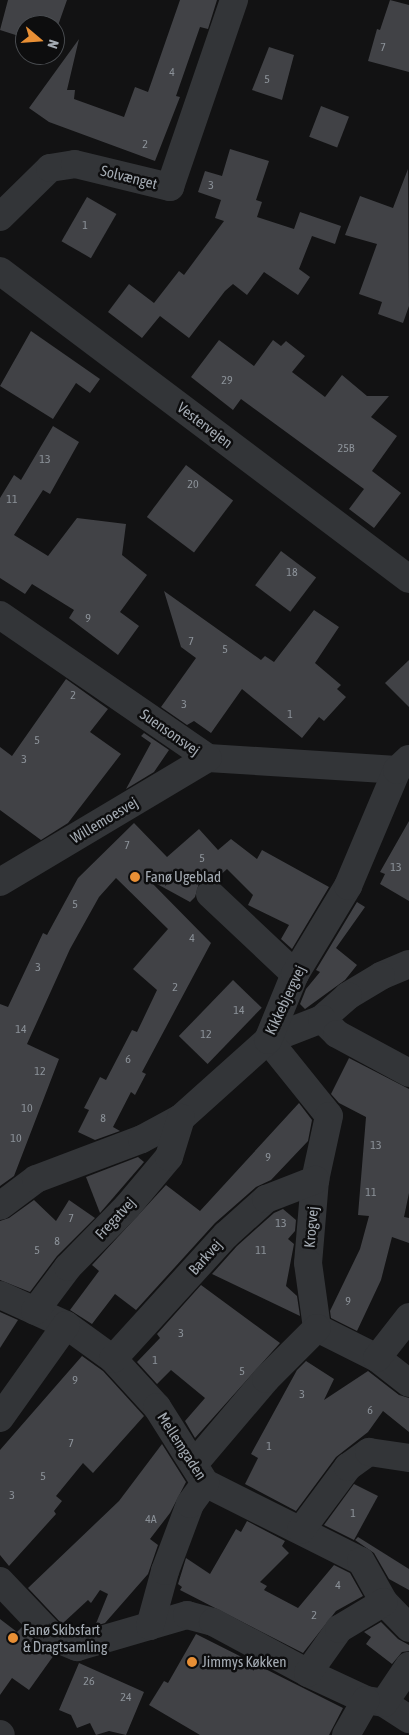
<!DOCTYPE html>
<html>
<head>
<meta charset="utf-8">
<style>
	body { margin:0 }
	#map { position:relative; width:409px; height:1735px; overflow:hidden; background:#121213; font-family:"Asap Condensed",sans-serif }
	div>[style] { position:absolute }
	.building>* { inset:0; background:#414246; transform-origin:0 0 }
	.minor>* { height:28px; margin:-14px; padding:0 14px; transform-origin:14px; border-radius:14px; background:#333538 }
	.dots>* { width:14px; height:14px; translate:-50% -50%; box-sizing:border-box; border:2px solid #0d0d0e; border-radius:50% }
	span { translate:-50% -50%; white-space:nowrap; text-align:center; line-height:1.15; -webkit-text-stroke:5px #0d0d0e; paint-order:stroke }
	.number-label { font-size:12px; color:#8b9198 }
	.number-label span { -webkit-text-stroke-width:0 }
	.street-label { font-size:15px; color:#a4abb3 }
	.poi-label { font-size:15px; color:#a4abb3 }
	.left { translate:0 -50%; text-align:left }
	.north { position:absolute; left:15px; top:15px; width:50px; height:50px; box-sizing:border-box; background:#0d0d0e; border:1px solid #494c50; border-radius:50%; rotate:108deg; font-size:14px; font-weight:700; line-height:20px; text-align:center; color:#a4abb3 }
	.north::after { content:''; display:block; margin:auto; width:18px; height:22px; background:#e88f35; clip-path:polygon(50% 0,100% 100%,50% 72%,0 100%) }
</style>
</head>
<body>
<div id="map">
	<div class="building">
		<div style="clip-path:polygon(8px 0,67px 0,55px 34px,55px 25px,25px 25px,25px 38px,0 30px)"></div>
		<div style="clip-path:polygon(180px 0,217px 0,208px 29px,200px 27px,176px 96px,180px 97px,155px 161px,49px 122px,29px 108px,79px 39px,67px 90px,75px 90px,74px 99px,124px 117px,135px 87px,148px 92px)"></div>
		<div style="clip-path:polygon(390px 0,409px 5px,409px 72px,368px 61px,377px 29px,380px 30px)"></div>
		<div style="clip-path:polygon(269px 47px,294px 55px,282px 100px,252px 90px)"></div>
		<div style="left:321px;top:106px;width:30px;height:33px;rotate:21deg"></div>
		<div style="clip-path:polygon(230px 149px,269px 161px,256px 200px,262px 202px,257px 217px,294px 229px,300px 212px,341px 226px,335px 244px,312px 236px,299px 269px,310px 277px,298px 295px,264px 272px,247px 295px,233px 284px,225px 291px,189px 338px,160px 316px,142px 338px,108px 312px,129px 284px,154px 303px,179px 271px,184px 275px,224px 221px,215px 218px,221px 200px,198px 192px,205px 171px,222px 176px)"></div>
		<div style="clip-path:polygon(408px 169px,409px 306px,403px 323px,378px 314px,382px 302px,359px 294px,377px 244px,345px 235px,360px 196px,393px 208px)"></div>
		<div style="left:87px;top:197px;width:34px;height:51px;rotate:30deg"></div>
		<div style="clip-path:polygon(31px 331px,100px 379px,90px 393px,76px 383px,53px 419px,0 386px)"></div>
		<div style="clip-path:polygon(219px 340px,254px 366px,273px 340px,281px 346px,286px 341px,305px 356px,292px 372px,325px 397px,342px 375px,367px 396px,389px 396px,371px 417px,397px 436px,372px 471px,401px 493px,374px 528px,349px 509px,364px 489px,241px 399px,233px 410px,191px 377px)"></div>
		<div style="clip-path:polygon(53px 426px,79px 442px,50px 494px,43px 490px,14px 535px,48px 556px,77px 518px,126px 524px,122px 555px,147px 575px,120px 612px,139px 626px,118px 655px,69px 618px,74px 610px,32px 584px,25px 594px,0 578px,0 498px,14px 475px,21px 480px)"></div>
		<div style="left:186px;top:465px;width:59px;height:65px;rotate:37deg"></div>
		<div style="left:281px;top:551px;width:44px;height:43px;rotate:37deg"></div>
		<div style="clip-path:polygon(164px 591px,261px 660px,265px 656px,274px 662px,314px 610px,339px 627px,315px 663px,341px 685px,337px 689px,346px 697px,324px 721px,319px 717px,302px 738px,242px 689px,211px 733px,194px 721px,187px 725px,161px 707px,196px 658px,181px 647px)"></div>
		<div style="clip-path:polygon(409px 660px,409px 707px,385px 683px)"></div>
		<div style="clip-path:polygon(66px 679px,108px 709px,90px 732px,121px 754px,68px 823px,41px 840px,0 810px,0 747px,12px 756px)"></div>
		<div style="clip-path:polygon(144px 733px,169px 750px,154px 772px,126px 789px,151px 743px,141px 736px)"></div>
		<div style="clip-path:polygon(409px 821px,409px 901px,380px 884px,385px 874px,380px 872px)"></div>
		<div style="clip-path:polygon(134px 823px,167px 857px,199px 829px,218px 850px,231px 839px,257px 859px,262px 850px,329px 887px,292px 949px,281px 939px,289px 925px,248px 905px,253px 895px,227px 869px,215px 880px,199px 883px,195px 897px,190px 902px,148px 879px,211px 943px,142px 1072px,146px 1074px,135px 1095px,131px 1092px,113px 1127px,120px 1131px,95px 1140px,78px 1132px,89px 1110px,84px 1108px,100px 1077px,106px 1080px,132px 1030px,137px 1032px,157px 990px,133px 969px,168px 929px,116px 878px,99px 897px,70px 949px,27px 1044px,59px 1059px,14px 1176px,0 1186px,0 1004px,8px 1007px,43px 933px,47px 935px,78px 878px)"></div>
		<div style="clip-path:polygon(357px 902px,365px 907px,336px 948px,357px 965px,345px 980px,305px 1009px,300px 1004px,306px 989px,320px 972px,316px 970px)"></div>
		<div style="left:233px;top:980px;width:40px;height:78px;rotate:44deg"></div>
		<div style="clip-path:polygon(349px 1058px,409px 1089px,409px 1193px,404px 1217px,409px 1218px,409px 1243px,392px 1237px,381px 1280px,357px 1331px,331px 1318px,330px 1311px,360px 1249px,369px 1216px,358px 1215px,366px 1117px,339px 1103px,331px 1094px)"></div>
		<div style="clip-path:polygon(299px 1103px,312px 1120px,308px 1141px,271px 1180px,256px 1187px,215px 1223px,136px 1310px,115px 1294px,92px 1324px,70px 1310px,99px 1271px,92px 1265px,166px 1185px,200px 1211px)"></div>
		<div style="clip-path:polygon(138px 1157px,144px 1162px,100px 1213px,86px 1177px)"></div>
		<div style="clip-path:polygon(34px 1200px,56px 1221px,69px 1200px,95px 1218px,57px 1256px,30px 1292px,0 1280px,0 1221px,9px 1218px)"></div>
		<div style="clip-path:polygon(283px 1209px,296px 1220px,295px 1231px,288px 1239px,294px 1244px,286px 1286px,297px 1296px,300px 1316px,212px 1274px,237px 1246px,274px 1213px)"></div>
		<div style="clip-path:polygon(201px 1285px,280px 1343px,195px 1438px,185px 1421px,205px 1398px,171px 1370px,157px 1384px,137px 1362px,160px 1338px,157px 1334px)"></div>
		<div style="clip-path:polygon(0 1312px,18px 1320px,0 1348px)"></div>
		<div style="clip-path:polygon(82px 1356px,103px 1371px,144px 1416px,93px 1473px,83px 1463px,56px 1496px,62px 1501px,54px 1511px,56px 1514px,9px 1566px,0 1555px,0 1450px)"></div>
		<div style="clip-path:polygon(306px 1361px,334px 1379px,324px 1400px,368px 1371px,399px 1395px,409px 1398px,409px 1432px,383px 1411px,368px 1432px,336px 1457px,296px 1511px,245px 1484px,258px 1458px,251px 1454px,297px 1370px)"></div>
		<div style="clip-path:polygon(162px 1444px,186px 1482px,170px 1513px,150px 1539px,158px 1545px,148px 1574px,105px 1623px,95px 1626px,108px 1594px,100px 1590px,91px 1603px,88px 1600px,62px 1624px,28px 1588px,119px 1501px)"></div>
		<div style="clip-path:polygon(354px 1484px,378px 1496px,354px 1540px,324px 1525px)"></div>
		<div style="clip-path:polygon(247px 1521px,285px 1541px,282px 1546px,289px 1553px,260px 1582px,267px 1586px,264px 1590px,298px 1608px,334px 1565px,350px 1573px,363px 1596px,336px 1611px,303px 1653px,180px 1590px,182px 1587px,178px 1584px,186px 1558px,210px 1574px,236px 1529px,241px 1532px)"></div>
		<div style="clip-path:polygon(358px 1537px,409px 1569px,409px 1590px,389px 1579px,374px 1553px,355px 1540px)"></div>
		<div style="clip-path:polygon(0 1619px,17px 1632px,22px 1627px,42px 1648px,54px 1655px,29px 1690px,12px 1678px,0 1695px)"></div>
		<div style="clip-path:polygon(381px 1622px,398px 1639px,409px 1645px,409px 1651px,402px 1652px,392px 1664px,366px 1644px,371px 1637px,364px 1632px)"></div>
		<div style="clip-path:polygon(196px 1634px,343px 1708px,329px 1735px,200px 1735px,149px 1705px,164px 1681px,168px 1683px)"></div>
		<div style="clip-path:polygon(79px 1663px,144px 1692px,126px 1735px,109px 1731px,96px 1735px,90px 1723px,77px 1728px,71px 1715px,59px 1710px)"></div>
	</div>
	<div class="minor">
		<div style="left:0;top:217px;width:70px;rotate:-44.4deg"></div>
		<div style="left:50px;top:168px;width:25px;rotate:-9deg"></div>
		<div style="left:75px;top:164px;width:98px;rotate:13.6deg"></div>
		<div style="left:170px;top:187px;width:198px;rotate:-71.1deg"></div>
		<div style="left:0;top:271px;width:512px;rotate:36.98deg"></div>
		<div style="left:0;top:615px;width:252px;rotate:34.5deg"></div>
		<div style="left:208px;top:758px;width:189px;rotate:3.6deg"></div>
		<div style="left:0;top:882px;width:242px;rotate:-30.8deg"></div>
		<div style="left:210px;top:894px;width:117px;rotate:43.3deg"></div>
		<div style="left:409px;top:964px;width:30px;rotate:157deg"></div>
		<div style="left:381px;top:976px;width:39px;rotate:149deg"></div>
		<div style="left:348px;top:996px;width:35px;rotate:139deg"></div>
		<div style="left:322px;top:1019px;width:58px;rotate:158.7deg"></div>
		<div style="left:268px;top:1040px;width:97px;rotate:51.2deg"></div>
		<div style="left:329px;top:1116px;width:66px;rotate:102.3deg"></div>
		<div style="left:315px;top:1180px;width:83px;rotate:94.8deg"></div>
		<div style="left:308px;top:1263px;width:66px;rotate:82.1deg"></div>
		<div style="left:317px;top:1328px;width:67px;rotate:26.6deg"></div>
		<div style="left:377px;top:1358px;width:41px;rotate:38deg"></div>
		<div style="left:322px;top:1019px;width:21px;rotate:45deg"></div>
		<div style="left:337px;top:1034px;width:82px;rotate:28.4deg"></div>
		<div style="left:0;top:1206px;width:45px;rotate:-36.9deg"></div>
		<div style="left:36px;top:1179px;width:113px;rotate:-20.7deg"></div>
		<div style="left:142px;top:1139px;width:44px;rotate:-28.3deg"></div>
		<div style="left:181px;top:1118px;width:117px;rotate:-41.9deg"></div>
		<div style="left:268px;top:1040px;width:71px;rotate:-67.8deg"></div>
		<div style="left:295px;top:974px;width:103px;rotate:-58.9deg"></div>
		<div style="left:348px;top:886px;width:126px;rotate:-67.1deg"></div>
		<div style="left:397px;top:770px;width:16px;rotate:-43deg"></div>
		<div style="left:0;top:1295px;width:72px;rotate:24.4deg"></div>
		<div style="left:66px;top:1325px;width:58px;rotate:35.9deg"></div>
		<div style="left:113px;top:1359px;width:65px;rotate:47.5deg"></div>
		<div style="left:157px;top:1407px;width:90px;rotate:57.7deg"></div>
		<div style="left:205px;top:1483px;width:174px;rotate:26.6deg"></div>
		<div style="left:361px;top:1561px;width:47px;rotate:60.7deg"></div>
		<div style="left:384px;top:1602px;width:36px;rotate:46deg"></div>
		<div style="left:35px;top:1311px;width:55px;rotate:-53.1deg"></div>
		<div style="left:68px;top:1267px;width:84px;rotate:-45.5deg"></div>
		<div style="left:127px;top:1207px;width:65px;rotate:-50deg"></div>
		<div style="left:169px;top:1157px;width:41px;rotate:-72.9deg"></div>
		<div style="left:377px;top:1358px;width:52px;rotate:-52deg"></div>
		<div style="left:113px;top:1359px;width:168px;rotate:-47.7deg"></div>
		<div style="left:226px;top:1235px;width:54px;rotate:-42deg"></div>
		<div style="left:266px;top:1199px;width:53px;rotate:-21.2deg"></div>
		<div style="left:0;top:1418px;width:114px;rotate:-54.6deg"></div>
		<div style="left:194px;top:1464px;width:111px;rotate:-49.7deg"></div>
		<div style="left:266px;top:1379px;width:72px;rotate:-45deg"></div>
		<div style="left:301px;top:1530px;width:79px;rotate:-53.3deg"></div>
		<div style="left:348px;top:1467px;width:26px;rotate:-36deg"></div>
		<div style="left:369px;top:1452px;width:40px;rotate:8.5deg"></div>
		<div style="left:0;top:1581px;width:77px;rotate:46.6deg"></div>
		<div style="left:53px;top:1637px;width:26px;rotate:23deg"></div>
		<div style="left:77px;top:1647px;width:115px;rotate:-16.2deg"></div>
		<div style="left:187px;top:1615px;width:27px;rotate:15deg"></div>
		<div style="left:213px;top:1622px;width:108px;rotate:28.2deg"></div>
		<div style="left:308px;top:1673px;width:64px;rotate:25deg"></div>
		<div style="left:366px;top:1700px;width:18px;rotate:9deg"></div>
		<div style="left:384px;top:1703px;width:30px;rotate:33deg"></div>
		<div style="left:150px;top:1626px;width:57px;rotate:-74.7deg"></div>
		<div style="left:165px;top:1571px;width:72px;rotate:-69.5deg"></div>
		<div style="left:190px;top:1504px;width:26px;rotate:-54deg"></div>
		<div style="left:308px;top:1673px;width:54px;rotate:-54.8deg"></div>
		<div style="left:339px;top:1629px;width:52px;rotate:-31deg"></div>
		<div style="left:384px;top:1703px;width:45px;rotate:-56deg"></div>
		<div style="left:0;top:1734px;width:1px;rotate:45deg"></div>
		<div style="left:346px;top:1735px;width:40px;rotate:-60.3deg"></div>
	</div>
	<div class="dots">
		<div style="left:135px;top:877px;background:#e88f35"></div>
		<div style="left:13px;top:1638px;background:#e88f35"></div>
		<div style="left:192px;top:1662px;background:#e88f35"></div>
	</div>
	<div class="number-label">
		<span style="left:383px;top:48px">7</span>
		<span style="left:172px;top:73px">4</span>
		<span style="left:267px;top:80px">5</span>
		<span style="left:145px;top:145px">2</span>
		<span style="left:211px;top:186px">3</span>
		<span style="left:85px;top:226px">1</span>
		<span style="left:227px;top:381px">29</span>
		<span style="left:346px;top:449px">25B</span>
		<span style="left:45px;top:460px">13</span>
		<span style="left:193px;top:485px">20</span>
		<span style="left:12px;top:500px">11</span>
		<span style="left:292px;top:573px">18</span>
		<span style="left:88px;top:619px">9</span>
		<span style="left:191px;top:642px">7</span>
		<span style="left:225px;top:650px">5</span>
		<span style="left:73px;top:696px">2</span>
		<span style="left:184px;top:705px">3</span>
		<span style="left:290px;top:715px">1</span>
		<span style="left:37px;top:741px">5</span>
		<span style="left:24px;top:760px">3</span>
		<span style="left:127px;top:846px">7</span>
		<span style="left:202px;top:859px">5</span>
		<span style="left:396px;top:868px">13</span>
		<span style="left:75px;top:905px">5</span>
		<span style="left:192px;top:939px">4</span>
		<span style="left:38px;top:968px">3</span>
		<span style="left:175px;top:988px">2</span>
		<span style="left:239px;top:1011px">14</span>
		<span style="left:21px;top:1030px">14</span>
		<span style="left:206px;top:1035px">12</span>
		<span style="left:128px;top:1060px">6</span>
		<span style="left:40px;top:1072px">12</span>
		<span style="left:27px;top:1109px">10</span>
		<span style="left:103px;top:1119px">8</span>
		<span style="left:16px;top:1139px">10</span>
		<span style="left:376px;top:1146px">13</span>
		<span style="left:268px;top:1158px">9</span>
		<span style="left:371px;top:1193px">11</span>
		<span style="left:71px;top:1219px">7</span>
		<span style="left:281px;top:1224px">13</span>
		<span style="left:57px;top:1242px">8</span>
		<span style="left:37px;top:1251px">5</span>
		<span style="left:261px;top:1251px">11</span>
		<span style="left:348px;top:1302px">9</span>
		<span style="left:181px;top:1334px">3</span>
		<span style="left:155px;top:1361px">1</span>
		<span style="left:242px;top:1372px">5</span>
		<span style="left:75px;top:1381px">9</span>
		<span style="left:302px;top:1395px">3</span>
		<span style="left:370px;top:1411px">6</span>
		<span style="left:71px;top:1444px">7</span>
		<span style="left:269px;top:1447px">1</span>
		<span style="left:43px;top:1477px">5</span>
		<span style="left:12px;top:1496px">3</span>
		<span style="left:353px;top:1514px">1</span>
		<span style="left:151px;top:1520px">4A</span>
		<span style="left:338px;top:1586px">4</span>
		<span style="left:314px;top:1616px">2</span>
		<span style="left:89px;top:1682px">26</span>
		<span style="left:126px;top:1698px">24</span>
	</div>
	<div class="street-label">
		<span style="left:129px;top:177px;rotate:14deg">Solvænget</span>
		<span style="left:205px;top:425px;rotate:37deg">Vestervejen</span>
		<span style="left:170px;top:732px;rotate:35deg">Suensonsvej</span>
		<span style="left:104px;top:820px;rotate:-31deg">Willemoesvej</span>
		<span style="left:285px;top:1000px;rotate:-65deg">Kikkebjergvej</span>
		<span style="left:115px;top:1218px;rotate:-47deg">Fregatvej</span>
		<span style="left:311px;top:1227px;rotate:-85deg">Krogvej</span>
		<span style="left:205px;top:1257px;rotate:-48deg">Barkvej</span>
		<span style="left:182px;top:1446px;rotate:57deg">Mellemgaden</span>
	</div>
	<div class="poi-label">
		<span class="left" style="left:145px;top:877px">Fanø Ugeblad</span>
		<span class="left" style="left:23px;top:1638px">Fanø Skibsfart<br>&amp; Dragtsamling</span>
		<span class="left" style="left:202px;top:1662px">Jimmys Køkken</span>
	</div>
	<div class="north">N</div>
</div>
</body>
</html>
